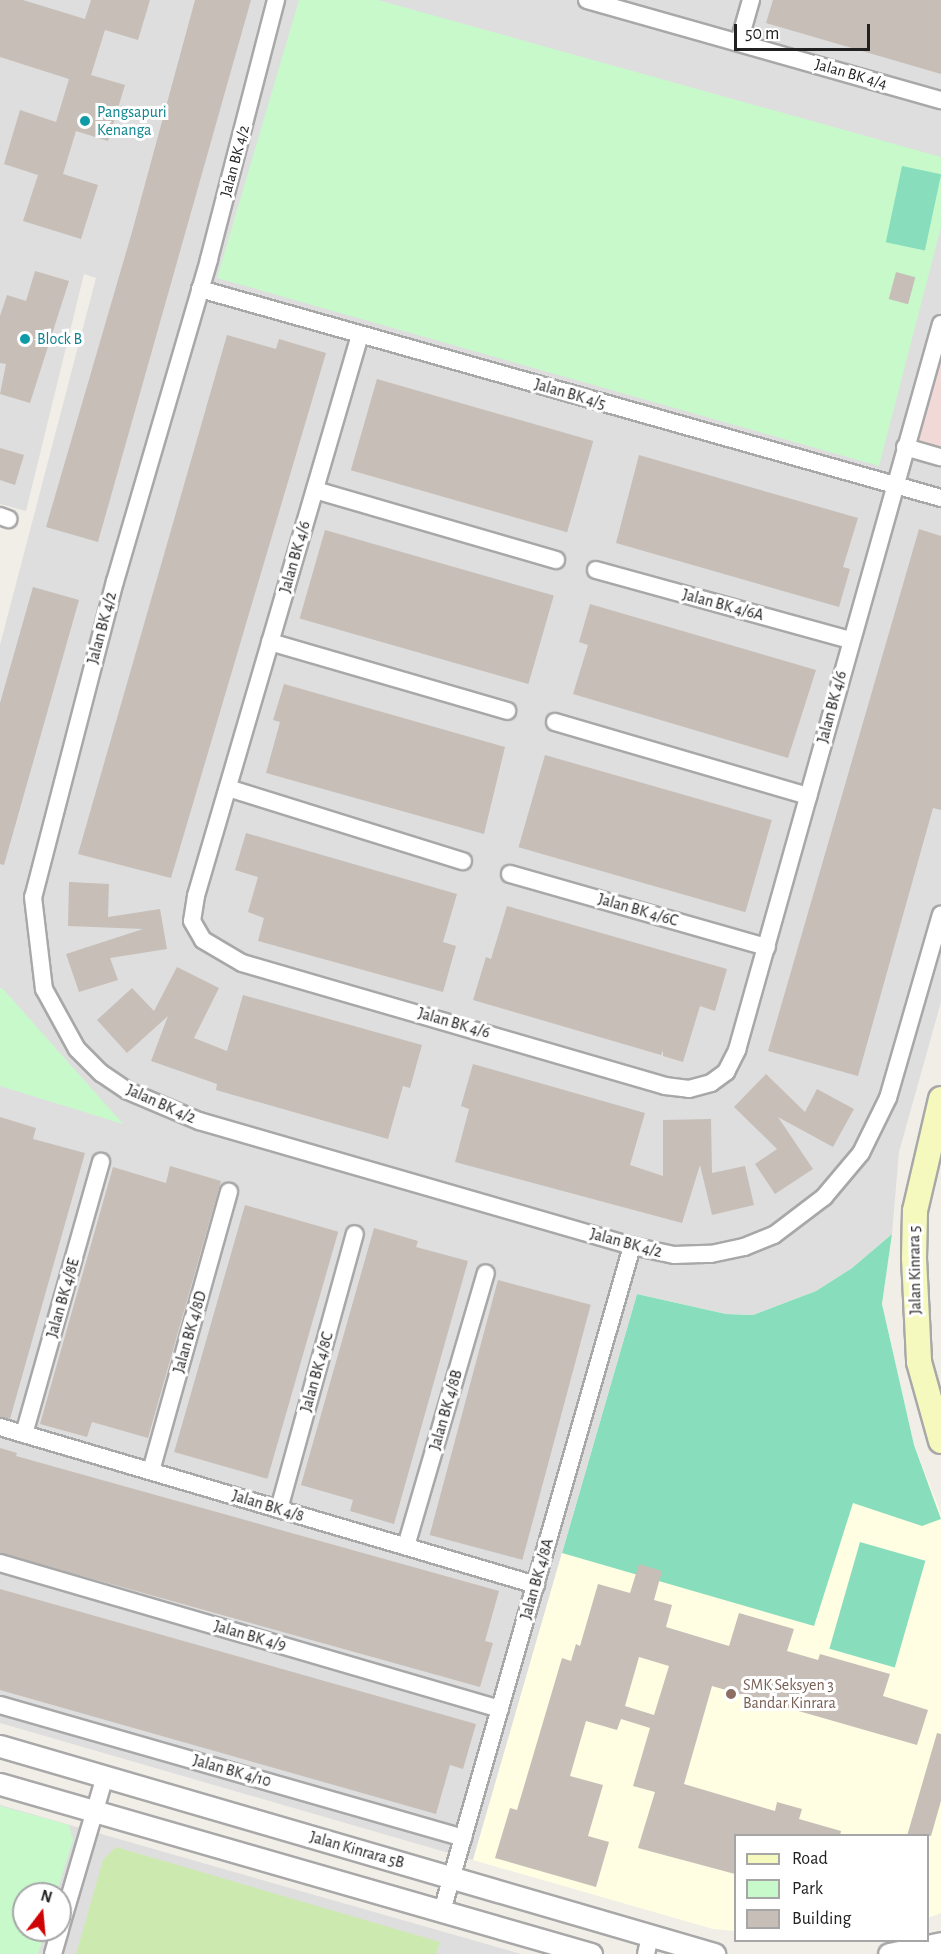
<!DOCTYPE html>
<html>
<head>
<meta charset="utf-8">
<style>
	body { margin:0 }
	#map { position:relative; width:941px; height:1954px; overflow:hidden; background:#f1eee8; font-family:"Alegreya Sans",sans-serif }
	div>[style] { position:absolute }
	.residential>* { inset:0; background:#dfdede }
	.commercial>* { inset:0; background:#f1d9d8 }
	.education>* { inset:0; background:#fffee3 }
	.grass>* { inset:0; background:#cceaaf }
	.park>* { inset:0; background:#c7f9cb }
	.pitch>* { inset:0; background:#88debc; transform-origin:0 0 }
	.building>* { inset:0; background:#c6beb7; transform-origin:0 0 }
	.roads { filter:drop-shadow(2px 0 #a8a8a8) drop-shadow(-2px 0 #a8a8a8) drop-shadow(0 2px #a8a8a8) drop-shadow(0 -2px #a8a8a8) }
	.minor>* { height:16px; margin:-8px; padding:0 8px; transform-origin:8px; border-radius:8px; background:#fff }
	.tertiary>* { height:21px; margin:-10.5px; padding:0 10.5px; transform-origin:10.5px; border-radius:10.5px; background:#fff }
	.secondary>* { height:24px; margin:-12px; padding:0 12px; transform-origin:12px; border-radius:12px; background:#f6f9be }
	.dots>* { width:16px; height:16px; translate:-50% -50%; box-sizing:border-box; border:3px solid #fff; border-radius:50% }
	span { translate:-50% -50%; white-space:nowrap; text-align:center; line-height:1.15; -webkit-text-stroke:6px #fff; paint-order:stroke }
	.street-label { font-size:16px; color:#212121 }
	.culture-label { font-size:16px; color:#0d838f }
	.left { translate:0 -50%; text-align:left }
	.education-label { font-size:16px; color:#785e54 }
	.legend { position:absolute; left:734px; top:1834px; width:195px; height:108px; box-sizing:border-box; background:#fff; border:2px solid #a6a6a6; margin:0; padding:8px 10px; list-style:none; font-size:18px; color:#212121 }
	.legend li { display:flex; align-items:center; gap:12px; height:30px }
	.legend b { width:30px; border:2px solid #a6a6a6 }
	.north { position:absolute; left:12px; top:1882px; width:60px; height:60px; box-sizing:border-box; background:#fff; border:2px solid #a6a6a6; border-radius:50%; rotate:16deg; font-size:16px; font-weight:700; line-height:24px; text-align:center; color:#212121 }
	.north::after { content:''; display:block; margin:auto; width:21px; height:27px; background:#cf0304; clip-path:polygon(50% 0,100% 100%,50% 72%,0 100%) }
	.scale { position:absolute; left:734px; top:24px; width:136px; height:27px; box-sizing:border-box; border:3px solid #212121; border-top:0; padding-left:8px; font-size:18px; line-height:21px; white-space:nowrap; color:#212121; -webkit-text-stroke:4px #fff; paint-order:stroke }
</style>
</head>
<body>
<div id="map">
	<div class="residential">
		<div style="clip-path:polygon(0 0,941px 0,941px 1002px,899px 1152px,892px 1234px,852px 1268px,816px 1291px,753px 1315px,726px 1314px,637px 1294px,473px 1860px,0 1723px,0 645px,96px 278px,84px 274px,26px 511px,0 504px)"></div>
		<div style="clip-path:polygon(evenodd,0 1805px,521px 1954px,0 1954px,0 1805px,24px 1894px,60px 1894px,60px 1930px,24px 1930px,24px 1894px)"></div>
	</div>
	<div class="commercial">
		<div style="clip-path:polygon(941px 349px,941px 450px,914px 442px)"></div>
	</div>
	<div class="education">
		<div style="clip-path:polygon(892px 1234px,882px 1304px,914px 1445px,941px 1514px,941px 1913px,928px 1918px,928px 1836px,736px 1836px,735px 1931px,713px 1929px,473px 1860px,637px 1294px,726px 1314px,753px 1315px,816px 1291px,852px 1268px)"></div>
	</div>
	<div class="grass">
		<div style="clip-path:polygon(116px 1847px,440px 1942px,436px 1954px,76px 1954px,103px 1860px)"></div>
	</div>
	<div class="park">
		<div style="clip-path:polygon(299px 0,378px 0,941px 157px,941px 227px,879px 466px,217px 278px)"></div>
		<div style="clip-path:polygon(0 988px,3px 989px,123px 1124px,0 1086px)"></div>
		<div style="clip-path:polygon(0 1806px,69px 1825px,73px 1840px,56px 1894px,24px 1894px,24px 1930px,46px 1930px,38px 1954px,0 1954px)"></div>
	</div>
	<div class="pitch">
		<div style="left:902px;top:166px;width:40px;height:78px;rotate:12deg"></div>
		<div style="clip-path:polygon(892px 1234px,882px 1304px,914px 1445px,941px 1519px,922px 1526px,853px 1503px,814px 1626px,562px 1553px,637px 1294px,726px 1314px,753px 1315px,816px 1291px,852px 1268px)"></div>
		<div style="left:860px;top:1542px;width:68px;height:111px;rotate:16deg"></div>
	</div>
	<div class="building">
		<div style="clip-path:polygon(0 0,23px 0,85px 19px,91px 0,150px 0,138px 40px,105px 30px,91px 75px,125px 85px,108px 141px,76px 131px,63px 174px,98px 185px,81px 239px,23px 221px,38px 175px,4px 164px,20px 110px,56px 122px,69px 79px,0 57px)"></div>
		<div style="clip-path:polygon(195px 0,251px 0,98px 542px,46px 527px,132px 232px)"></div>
		<div style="clip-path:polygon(773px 0,941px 0,941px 74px,766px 23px)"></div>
		<div style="clip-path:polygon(35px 271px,69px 281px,30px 403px,0 394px,6px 364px,0 363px,0 316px,7px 295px,26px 301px)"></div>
		<div style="left:896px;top:272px;width:20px;height:28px;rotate:15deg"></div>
		<div style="clip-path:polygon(227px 335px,276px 349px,279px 339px,326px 353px,171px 878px,78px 854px)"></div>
		<div style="left:377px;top:379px;width:225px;height:95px;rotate:16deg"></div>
		<div style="clip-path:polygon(0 448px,24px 455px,15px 485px,0 480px)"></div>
		<div style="clip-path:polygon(639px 455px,858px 518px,843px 567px,850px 569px,839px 607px,616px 543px)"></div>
		<div style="clip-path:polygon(919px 529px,941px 536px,941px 810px,933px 808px,858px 1076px,768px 1051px)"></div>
		<div style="left:325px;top:530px;width:238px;height:92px;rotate:16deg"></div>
		<div style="clip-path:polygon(33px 587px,79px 600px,4px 865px,0 864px,0 703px)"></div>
		<div style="clip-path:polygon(590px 604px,816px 670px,788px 758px,573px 694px,588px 645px,579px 642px)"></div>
		<div style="clip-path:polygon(284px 684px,505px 747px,484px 834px,266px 773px,280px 722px,273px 720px)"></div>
		<div style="left:545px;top:755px;width:236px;height:96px;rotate:16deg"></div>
		<div style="clip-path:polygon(246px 833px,457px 894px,443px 942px,456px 946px,443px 992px,258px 941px,264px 918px,248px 912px,258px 877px,235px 870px)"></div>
		<div style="clip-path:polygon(69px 882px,109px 884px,108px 917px,160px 909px,167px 949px,110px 958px,118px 980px,79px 992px,66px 954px,143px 929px,68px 926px)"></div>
		<div style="clip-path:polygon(507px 906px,727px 969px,715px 1011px,700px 1006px,683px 1062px,663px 1056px,663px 1050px,661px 1055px,473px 1000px,486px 957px,491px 959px)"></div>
		<div style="clip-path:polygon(177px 967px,219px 988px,194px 1038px,227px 1051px,243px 995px,422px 1045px,410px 1088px,403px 1086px,388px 1139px,216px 1090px,217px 1084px,151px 1061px,168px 1016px,127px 1053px,97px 1020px,132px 988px,154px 1011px)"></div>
		<div style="clip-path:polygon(473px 1064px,645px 1113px,630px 1165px,663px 1176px,663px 1120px,711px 1119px,712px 1173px,745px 1166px,754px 1205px,712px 1215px,700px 1165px,682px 1223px,455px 1162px,469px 1109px,461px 1106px)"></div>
		<div style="clip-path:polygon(766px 1074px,805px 1112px,817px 1089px,854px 1109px,833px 1147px,778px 1117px,813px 1169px,775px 1194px,755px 1164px,777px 1149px,734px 1107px)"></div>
		<div style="clip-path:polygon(0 1117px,36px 1128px,33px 1139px,85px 1153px,10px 1419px,0 1417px)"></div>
		<div style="clip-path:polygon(170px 1166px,221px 1181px,148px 1438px,92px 1422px,87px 1437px,40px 1424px,113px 1167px,166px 1183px)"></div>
		<div style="left:245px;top:1205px;width:97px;height:257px;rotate:16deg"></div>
		<div style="clip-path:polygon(374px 1228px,418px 1241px,416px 1247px,468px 1261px,394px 1524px,350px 1511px,353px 1500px,301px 1485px)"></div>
		<div style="left:498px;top:1280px;width:96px;height:264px;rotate:15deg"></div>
		<div style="clip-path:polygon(0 1448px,17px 1453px,16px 1456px,499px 1591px,485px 1641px,493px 1643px,480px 1687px,0 1553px)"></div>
		<div style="clip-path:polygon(evenodd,639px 1564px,662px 1571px,654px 1600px,672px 1605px,666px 1627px,729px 1646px,739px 1613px,794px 1629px,787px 1651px,818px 1660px,820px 1654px,890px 1674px,883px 1696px,928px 1710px,917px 1745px,712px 1686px,684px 1784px,775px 1811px,777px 1802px,802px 1809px,799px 1819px,841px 1831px,840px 1836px,735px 1836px,735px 1874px,638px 1848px,655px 1792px,633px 1786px,650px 1728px,621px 1719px,617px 1730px,586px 1721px,570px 1776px,603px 1785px,588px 1836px,609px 1842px,596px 1887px,495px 1858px,510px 1808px,517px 1810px,562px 1658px,571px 1661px,576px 1644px,580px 1646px,598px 1584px,630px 1593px,639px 1564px,639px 1657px,669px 1666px,654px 1715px,625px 1706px,639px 1657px)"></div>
		<div style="clip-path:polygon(0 1589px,476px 1724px,463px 1769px,450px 1765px,436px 1814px,0 1690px)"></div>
		<div style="clip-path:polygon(937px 1733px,941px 1734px,941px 1801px,931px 1836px,907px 1836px)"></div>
	</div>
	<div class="roads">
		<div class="minor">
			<div style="left:276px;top:0;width:268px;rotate:104.5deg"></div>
			<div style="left:209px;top:260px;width:334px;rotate:106.3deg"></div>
			<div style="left:115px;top:581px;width:326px;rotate:104.5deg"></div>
			<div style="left:33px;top:897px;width:93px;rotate:83.2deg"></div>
			<div style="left:44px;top:989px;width:68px;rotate:61.2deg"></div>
			<div style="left:77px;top:1049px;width:34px;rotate:45deg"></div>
			<div style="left:101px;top:1073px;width:32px;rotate:34deg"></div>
			<div style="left:128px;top:1091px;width:77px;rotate:22.9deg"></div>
			<div style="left:199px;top:1121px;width:451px;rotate:16.1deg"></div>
			<div style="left:632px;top:1246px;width:43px;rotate:12.1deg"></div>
			<div style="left:674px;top:1255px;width:37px;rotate:-2deg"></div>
			<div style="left:711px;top:1254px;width:34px;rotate:-12deg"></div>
			<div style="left:744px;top:1247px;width:32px;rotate:-22deg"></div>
			<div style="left:774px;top:1235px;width:63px;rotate:-37.2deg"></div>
			<div style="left:824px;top:1197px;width:57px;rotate:-49.9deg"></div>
			<div style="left:861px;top:1153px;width:61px;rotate:-63.9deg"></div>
			<div style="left:888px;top:1098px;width:191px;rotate:-73.9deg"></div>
			<div style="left:587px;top:0;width:368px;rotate:15.8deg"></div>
			<div style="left:739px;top:42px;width:44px;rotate:-74.1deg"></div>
			<div style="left:200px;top:289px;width:770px;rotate:15.75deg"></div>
			<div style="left:360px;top:335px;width:584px;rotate:106.3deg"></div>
			<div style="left:196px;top:896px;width:25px;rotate:99deg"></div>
			<div style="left:192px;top:921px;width:22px;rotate:60deg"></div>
			<div style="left:203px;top:940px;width:45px;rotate:30.5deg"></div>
			<div style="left:242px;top:963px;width:441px;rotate:16.2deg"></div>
			<div style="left:665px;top:1086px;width:24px;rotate:7deg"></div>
			<div style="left:689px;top:1089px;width:23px;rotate:-15deg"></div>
			<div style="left:711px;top:1083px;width:19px;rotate:-36deg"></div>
			<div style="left:726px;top:1072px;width:25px;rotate:-63deg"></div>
			<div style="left:737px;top:1050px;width:754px;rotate:-74.31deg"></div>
			<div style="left:905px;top:447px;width:37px;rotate:16deg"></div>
			<div style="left:315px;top:490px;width:251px;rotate:16.2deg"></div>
			<div style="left:0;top:516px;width:9px;rotate:21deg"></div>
			<div style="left:596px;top:570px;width:263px;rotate:15.4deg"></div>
			<div style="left:270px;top:642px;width:247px;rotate:16.2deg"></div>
			<div style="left:555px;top:722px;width:264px;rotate:16.3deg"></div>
			<div style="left:228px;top:788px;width:246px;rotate:17.3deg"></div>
			<div style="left:510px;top:874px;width:267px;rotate:15.9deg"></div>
			<div style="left:0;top:1427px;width:559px;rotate:16.42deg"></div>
			<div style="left:24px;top:1434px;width:283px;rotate:-74.2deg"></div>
			<div style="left:151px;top:1471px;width:290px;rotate:-74.4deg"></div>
			<div style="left:279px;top:1509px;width:285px;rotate:-74.6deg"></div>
			<div style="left:406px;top:1546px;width:284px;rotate:-73.7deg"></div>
			<div style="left:0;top:1563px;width:521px;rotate:16.28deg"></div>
			<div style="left:0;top:1705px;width:482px;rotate:16deg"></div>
			<div style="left:442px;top:1911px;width:692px;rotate:-74.05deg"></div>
			<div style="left:60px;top:1929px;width:159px;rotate:-73.6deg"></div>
			<div style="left:53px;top:1954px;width:25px;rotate:-74deg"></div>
			<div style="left:646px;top:1954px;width:17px;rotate:-77deg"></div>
		</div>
		<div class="tertiary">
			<div style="left:0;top:1746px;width:744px;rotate:16.24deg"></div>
			<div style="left:0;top:1784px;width:615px;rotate:16.05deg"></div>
			<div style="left:889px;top:1954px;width:53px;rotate:-11.9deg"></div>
		</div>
		<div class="secondary">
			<div style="left:941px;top:1099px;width:115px;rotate:103.1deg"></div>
			<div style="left:915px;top:1211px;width:47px;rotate:91.2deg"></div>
			<div style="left:914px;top:1258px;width:104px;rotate:87.2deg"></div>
			<div style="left:919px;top:1362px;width:82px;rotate:74.4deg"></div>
		</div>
	</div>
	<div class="dots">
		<div style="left:85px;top:121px;background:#0f9aa8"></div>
		<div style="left:25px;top:339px;background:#0f9aa8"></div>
		<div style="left:731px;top:1694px;background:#8d6e63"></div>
	</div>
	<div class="street-label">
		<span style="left:851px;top:74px;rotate:16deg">Jalan BK 4/4</span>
		<span style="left:235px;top:161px;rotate:-75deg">Jalan BK 4/2</span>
		<span style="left:570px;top:394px;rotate:16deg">Jalan BK 4/5</span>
		<span style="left:295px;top:557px;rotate:-74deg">Jalan BK 4/6</span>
		<span style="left:723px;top:605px;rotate:15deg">Jalan BK 4/6A</span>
		<span style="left:102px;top:628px;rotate:-75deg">Jalan BK 4/2</span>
		<span style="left:832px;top:707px;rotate:-75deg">Jalan BK 4/6</span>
		<span style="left:638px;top:910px;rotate:16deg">Jalan BK 4/6C</span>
		<span style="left:454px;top:1023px;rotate:16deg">Jalan BK 4/6</span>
		<span style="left:161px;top:1104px;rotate:24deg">Jalan BK 4/2</span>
		<span style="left:626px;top:1243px;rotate:15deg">Jalan BK 4/2</span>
		<span style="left:915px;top:1270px;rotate:-91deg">Jalan Kinrara 5</span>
		<span style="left:63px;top:1298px;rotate:-74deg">Jalan BK 4/8E</span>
		<span style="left:190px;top:1332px;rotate:-74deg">Jalan BK 4/8D</span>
		<span style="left:317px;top:1372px;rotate:-74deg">Jalan BK 4/8C</span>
		<span style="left:446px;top:1410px;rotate:-74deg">Jalan BK 4/8B</span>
		<span style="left:268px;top:1506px;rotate:17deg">Jalan BK 4/8</span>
		<span style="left:537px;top:1579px;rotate:-74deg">Jalan BK 4/8A</span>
		<span style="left:250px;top:1636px;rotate:16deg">Jalan BK 4/9</span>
		<span style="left:232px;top:1771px;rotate:16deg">Jalan BK 4/10</span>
		<span style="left:357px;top:1850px;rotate:16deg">Jalan Kinrara 5B</span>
	</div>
	<div class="culture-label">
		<span class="left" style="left:97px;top:121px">Pangsapuri<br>Kenanga</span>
		<span class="left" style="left:37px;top:339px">Block B</span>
	</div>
	<div class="education-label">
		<span class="left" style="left:743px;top:1694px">SMK Seksyen 3<br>Bandar Kinrara</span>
	</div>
	<ul class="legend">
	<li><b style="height:8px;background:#f6f9be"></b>Road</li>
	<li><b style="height:16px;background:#c7f9cb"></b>Park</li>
	<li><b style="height:16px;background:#c6beb7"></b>Building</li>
	</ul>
	<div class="north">N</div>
	<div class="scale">50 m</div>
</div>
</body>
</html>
